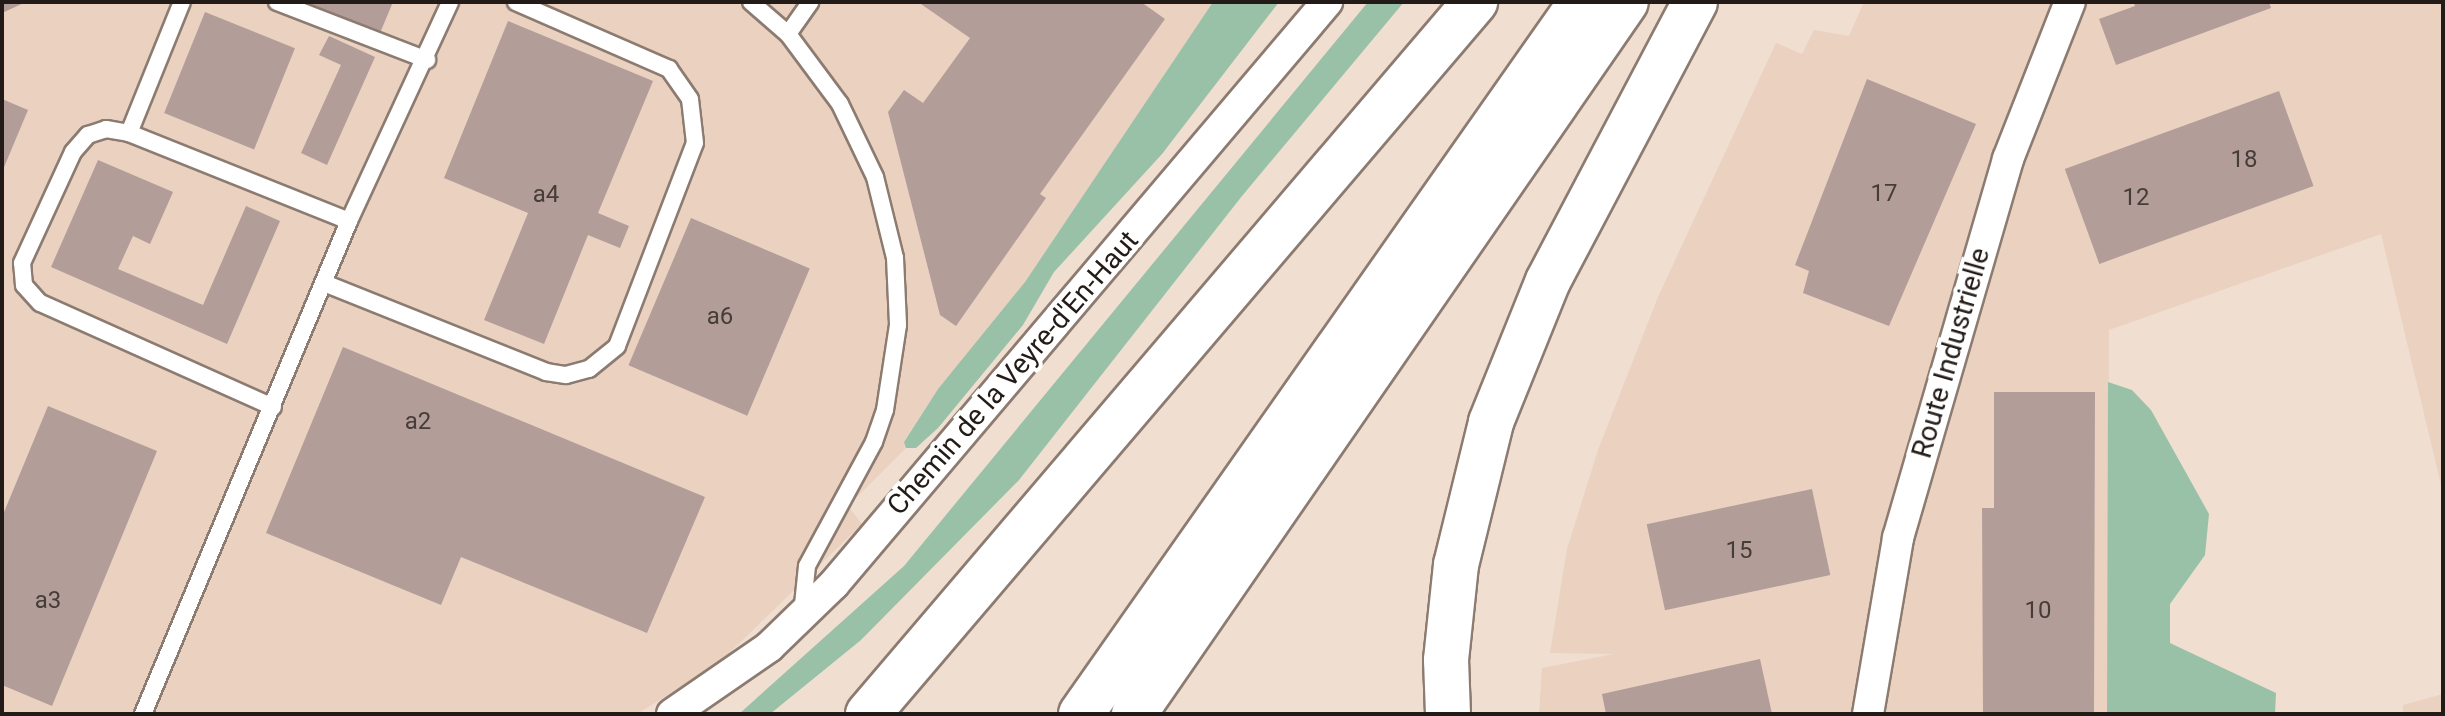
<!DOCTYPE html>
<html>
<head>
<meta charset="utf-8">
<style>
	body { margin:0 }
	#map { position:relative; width:2445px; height:716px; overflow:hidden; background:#f0ded1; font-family:Roboto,sans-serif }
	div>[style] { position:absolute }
	.built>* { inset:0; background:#ead1c0 }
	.green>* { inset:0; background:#99c1a8 }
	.building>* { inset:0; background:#b39d99; transform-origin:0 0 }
	.roads { filter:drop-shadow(2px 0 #8c7b70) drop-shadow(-2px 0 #8c7b70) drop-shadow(0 2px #8c7b70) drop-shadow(0 -2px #8c7b70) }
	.service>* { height:16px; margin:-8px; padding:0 8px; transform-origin:8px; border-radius:8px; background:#fff }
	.minor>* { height:30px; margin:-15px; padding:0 15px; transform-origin:15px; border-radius:15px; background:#fff }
	.motorway>* { height:44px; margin:-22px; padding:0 22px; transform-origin:22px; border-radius:22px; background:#fff }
	span { translate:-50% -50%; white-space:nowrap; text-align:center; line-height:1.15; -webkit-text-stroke:8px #fff; paint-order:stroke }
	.number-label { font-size:24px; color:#463c38 }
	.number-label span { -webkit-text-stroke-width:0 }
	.street-label { font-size:28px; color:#221b17 }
	.frame { position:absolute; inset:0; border:4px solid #221b17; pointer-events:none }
</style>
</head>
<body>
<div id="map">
	<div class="built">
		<div style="clip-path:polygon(2px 2px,1213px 2px,1025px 282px,938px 389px,904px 441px,906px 448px,848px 506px,862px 524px,719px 663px,637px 714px,2px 714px)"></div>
		<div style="clip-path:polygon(1864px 2px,2443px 2px,2443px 493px,2381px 234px,2109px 330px,2107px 714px,1539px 714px,1542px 668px,1614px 654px,1550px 653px,1567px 549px,1598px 450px,1658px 297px,1776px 43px,1802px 54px,1814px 30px,1849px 36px)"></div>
		<div style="clip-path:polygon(2443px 694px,2443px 714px,2403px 714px,2403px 705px)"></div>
	</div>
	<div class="green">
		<div style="clip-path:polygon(1213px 2px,1279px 2px,1162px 154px,1054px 272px,1023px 325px,938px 428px,916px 448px,906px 448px,904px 442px,938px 389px,1025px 282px)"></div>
		<div style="clip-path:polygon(1368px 2px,1404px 2px,1242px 196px,1019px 480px,861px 640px,770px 714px,739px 714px,904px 566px)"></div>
		<div style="clip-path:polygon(2108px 382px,2132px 390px,2151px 410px,2209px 514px,2205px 555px,2170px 604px,2170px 643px,2276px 693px,2275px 714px,2107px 714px)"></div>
	</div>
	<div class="building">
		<div style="clip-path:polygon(2px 2px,26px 2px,2px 13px)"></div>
		<div style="clip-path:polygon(305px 2px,393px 2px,380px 33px)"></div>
		<div style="clip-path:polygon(918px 2px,1141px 2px,1165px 19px,1040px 194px,1046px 198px,956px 326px,940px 315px,888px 112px,904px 90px,923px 103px,970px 38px)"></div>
		<div style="clip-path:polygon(2134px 2px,2269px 2px,2271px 8px,2116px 65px,2099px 19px,2135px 6px)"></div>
		<div style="left:205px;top:12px;width:97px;height:109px;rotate:22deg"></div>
		<div style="clip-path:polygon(508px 21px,653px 81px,598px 213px,629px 226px,620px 248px,588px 235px,544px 344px,484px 320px,528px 213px,444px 178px)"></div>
		<div style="clip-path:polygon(329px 36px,375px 57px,327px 165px,301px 153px,341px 65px,319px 55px)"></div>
		<div style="clip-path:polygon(1867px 79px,1976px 124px,1889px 326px,1803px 293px,1809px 271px,1795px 265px)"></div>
		<div style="left:2279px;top:91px;width:101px;height:228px;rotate:70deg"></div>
		<div style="clip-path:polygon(2px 99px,28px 110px,2px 172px)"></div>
		<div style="clip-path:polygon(98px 160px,173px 192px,150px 244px,133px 236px,118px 269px,203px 305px,246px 206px,280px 221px,227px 344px,51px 267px)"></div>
		<div style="left:691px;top:218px;width:129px;height:160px;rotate:23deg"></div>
		<div style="clip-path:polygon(343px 347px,705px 497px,647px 633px,461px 557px,441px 605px,266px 533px)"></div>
		<div style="clip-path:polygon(1994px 392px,2095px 392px,2094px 714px,1983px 714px,1982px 508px,1994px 508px)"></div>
		<div style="clip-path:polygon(48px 406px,157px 451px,52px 706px,2px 685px,2px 517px)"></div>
		<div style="left:1812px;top:489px;width:88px;height:169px;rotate:78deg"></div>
		<div style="clip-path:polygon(1760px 659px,1772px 714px,1606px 714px,1602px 694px)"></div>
	</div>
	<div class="roads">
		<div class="service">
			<div style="left:277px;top:2px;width:161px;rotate:21.1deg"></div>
			<div style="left:751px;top:2px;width:49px;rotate:40.9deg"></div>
			<div style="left:788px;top:34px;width:87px;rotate:53.4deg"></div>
			<div style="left:840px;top:104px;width:81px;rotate:64.4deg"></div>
			<div style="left:875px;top:177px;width:83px;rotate:76.1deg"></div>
			<div style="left:895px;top:258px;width:67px;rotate:87.4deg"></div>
			<div style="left:898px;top:325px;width:86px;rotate:98.7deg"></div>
			<div style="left:885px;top:410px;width:34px;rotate:109deg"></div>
			<div style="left:874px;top:442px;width:141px;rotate:118.4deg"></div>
			<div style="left:807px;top:566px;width:48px;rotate:95.9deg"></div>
			<div style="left:788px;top:34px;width:39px;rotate:-55deg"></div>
			<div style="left:129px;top:133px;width:141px;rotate:-68deg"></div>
			<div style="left:324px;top:283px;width:239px;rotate:21.8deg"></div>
			<div style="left:546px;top:372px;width:20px;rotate:9deg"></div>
			<div style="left:566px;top:375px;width:24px;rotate:-15deg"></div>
			<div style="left:589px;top:369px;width:36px;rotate:-39deg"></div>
			<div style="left:617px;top:346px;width:217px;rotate:-69deg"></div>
			<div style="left:695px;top:143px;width:44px;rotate:-96.5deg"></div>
			<div style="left:690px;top:99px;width:37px;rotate:-125deg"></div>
			<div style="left:669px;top:69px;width:167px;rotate:-156.4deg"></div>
			<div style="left:273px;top:407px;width:255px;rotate:-155.9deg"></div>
			<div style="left:40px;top:303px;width:24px;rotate:-132deg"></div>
			<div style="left:24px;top:285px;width:22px;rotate:-95deg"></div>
			<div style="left:22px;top:263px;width:122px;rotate:-65.3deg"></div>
			<div style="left:73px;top:152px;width:23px;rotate:-49deg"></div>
			<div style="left:88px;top:135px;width:19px;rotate:-18deg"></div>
			<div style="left:106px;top:129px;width:23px;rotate:10deg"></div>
			<div style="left:129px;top:133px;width:237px;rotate:21.8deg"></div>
			<div style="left:143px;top:714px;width:534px;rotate:-67.32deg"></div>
			<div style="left:349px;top:221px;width:241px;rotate:-65.2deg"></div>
		</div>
		<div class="minor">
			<div style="left:672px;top:714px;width:118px;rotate:-34.6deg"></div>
			<div style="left:769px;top:647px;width:91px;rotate:-44.1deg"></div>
			<div style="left:834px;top:584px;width:763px;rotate:-49.73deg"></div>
			<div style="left:1868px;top:714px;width:179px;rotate:-80.3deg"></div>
			<div style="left:1898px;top:538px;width:395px;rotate:-73.8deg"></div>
			<div style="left:2008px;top:159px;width:169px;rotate:-68.5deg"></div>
		</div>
		<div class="motorway">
			<div style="left:868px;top:714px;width:936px;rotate:-49.55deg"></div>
			<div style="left:1081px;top:714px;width:870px;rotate:-54.92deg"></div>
			<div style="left:1134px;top:714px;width:865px;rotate:-55.36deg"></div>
			<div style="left:1448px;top:714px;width:54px;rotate:-92.1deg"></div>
			<div style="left:1446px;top:660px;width:96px;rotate:-84deg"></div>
			<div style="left:1456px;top:565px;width:147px;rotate:-76.2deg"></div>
			<div style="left:1491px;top:422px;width:152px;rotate:-68deg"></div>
			<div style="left:1548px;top:281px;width:315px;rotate:-62.2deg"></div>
		</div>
	</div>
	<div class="number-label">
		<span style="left:2244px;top:160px">18</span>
		<span style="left:1884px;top:194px">17</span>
		<span style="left:546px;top:195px">a4</span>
		<span style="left:2136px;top:198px">12</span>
		<span style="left:720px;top:317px">a6</span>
		<span style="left:418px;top:422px">a2</span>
		<span style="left:1739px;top:551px">15</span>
		<span style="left:48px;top:601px">a3</span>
		<span style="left:2038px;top:611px">10</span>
	</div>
	<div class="street-label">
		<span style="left:1951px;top:353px;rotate:-74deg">Route Industrielle</span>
		<span style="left:1013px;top:373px;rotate:-49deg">Chemin de la Veyre-d'En-Haut</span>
	</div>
	<div class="frame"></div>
</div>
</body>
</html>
